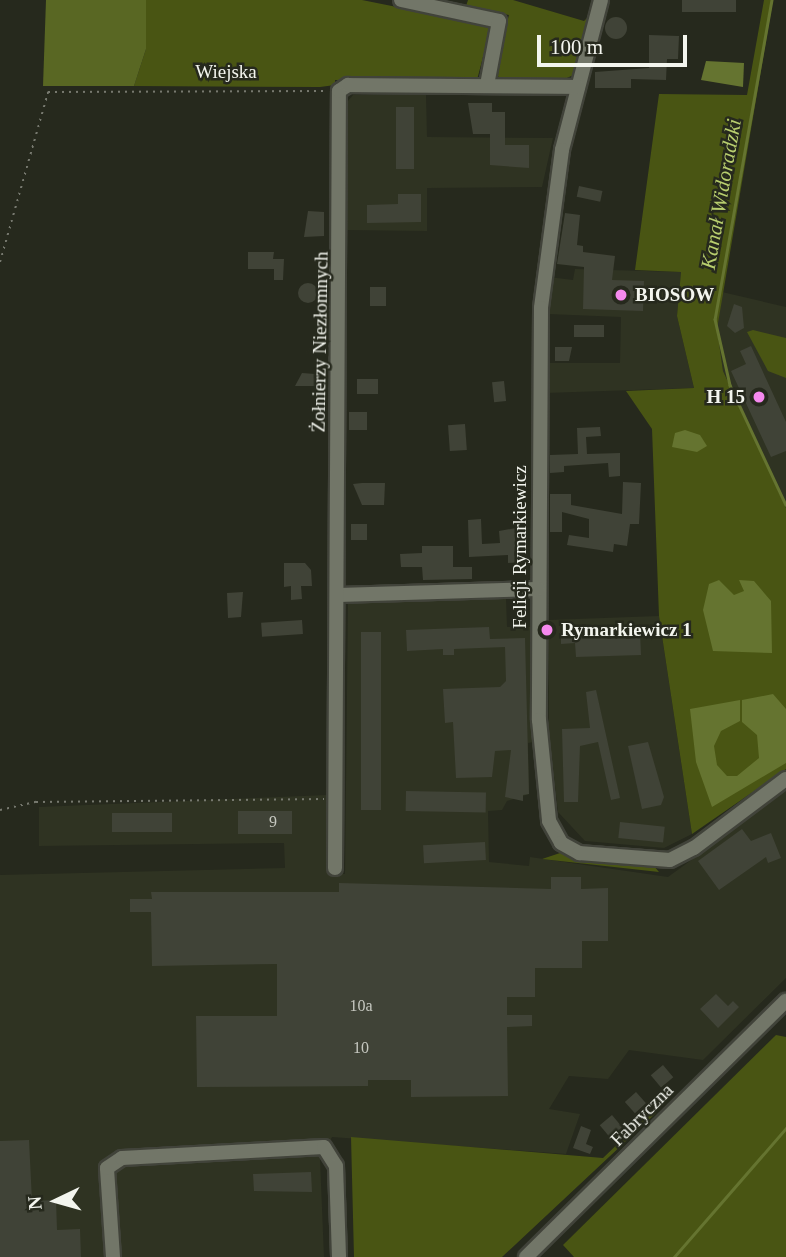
<!DOCTYPE html>
<html>
<head>
<meta charset="utf-8">
<style>
	body { margin:0 }
	#map { position:relative; width:786px; height:1257px; overflow:hidden; background:#26291d; font-family:"Times New Roman",serif }
	div>[style] { position:absolute }
	.built>* { inset:0; background:#2f3322 }
	.green>* { inset:0; background:#495513 }
	.forest>* { inset:0; background:#596723 }
	.water>* { inset:0; background:#657430 }
	.stream>* { height:2.5px; margin:-1.25px; padding:0 1.25px; transform-origin:1.25px; border-radius:1.25px; background:#657430 }
	.building>* { inset:0; background:#404337; transform-origin:0 0 }
	.round { border-radius:50% }
	.path>* { height:2px; margin-top:-1px; transform-origin:0; background:repeating-linear-gradient(90deg,#77796f 0 2px,transparent 0 7px) }
	.roads { filter:drop-shadow(2px 0 #41433a) drop-shadow(-2px 0 #41433a) drop-shadow(0 2px #41433a) drop-shadow(0 -2px #41433a) }
	.minor>* { height:14px; margin:-7px; padding:0 7px; transform-origin:7px; border-radius:7px; background:#727668 }
	.dots>* { width:19px; height:19px; translate:-50% -50%; box-sizing:border-box; border:4px solid #26291d; border-radius:50% }
	span { translate:-50% -50%; white-space:nowrap; text-align:center; line-height:1.15; -webkit-text-stroke:5px #26291d; paint-order:stroke }
	.number-label { font-size:16px; color:#c6c8c0 }
	.number-label span { -webkit-text-stroke-width:0 }
	.street-label { font-size:19px; color:#f3f5ee }
	.poi-label { font-size:19px; color:#f3f5ee; font-weight:700 }
	.left { translate:0 -50%; text-align:left }
	.right { translate:-100% -50%; text-align:right }
	.water-label { font-size:21px; color:#b8ce6e; font-style:italic }
	.north { position:absolute; left:21px; top:1166px; width:70px; height:70px; -webkit-text-stroke:5px #26291d; paint-order:stroke; rotate:265deg; font-size:19px; font-weight:700; line-height:28px; text-align:center; color:#f3f5ee }
	.north::after { content:''; display:block; margin:auto; width:24px; height:32px; background:#f3f5ee; clip-path:polygon(50% 0,100% 100%,50% 72%,0 100%) }
	.scale { position:absolute; left:537px; top:35px; width:150px; height:32px; box-sizing:border-box; border:4px solid #f3f5ee; border-top:0; padding-left:9px; font-size:21px; line-height:24px; white-space:nowrap; color:#f3f5ee; -webkit-text-stroke:5px #26291d; paint-order:stroke }
</style>
</head>
<body>
<div id="map">
	<div class="built">
		<div style="clip-path:polygon(353px 95px,426px 95px,427px 137px,553px 138px,542px 187px,427px 188px,427px 231px,344px 230px,342px 108px)"></div>
		<div style="clip-path:polygon(575px 269px,681px 272px,677px 316px,694px 388px,545px 393px,547px 363px,620px 363px,621px 317px,548px 314px,549px 277px,573px 280px)"></div>
		<div style="clip-path:polygon(722px 292px,786px 307px,786px 508px,723px 371px,717px 329px)"></div>
		<div style="clip-path:polygon(506px 598px,507px 627px,531px 627px,534px 742px,528px 743px,529px 794px,507px 801px,502px 810px,488px 811px,489px 862px,529px 866px,530px 857px,668px 877px,786px 791px,786px 978px,703px 1060px,629px 1050px,608px 1079px,569px 1076px,549px 1109px,580px 1114px,566px 1154px,332px 1137px,320px 1159px,324px 1257px,0 1257px,0 875px,285px 868px,284px 843px,39px 846px,39px 807px,327px 795px,331px 874px,345px 874px,348px 603px)"></div>
		<div style="clip-path:polygon(659px 616px,692px 834px,664px 848px,585px 841px,558px 812px,549px 731px,548px 620px)"></div>
	</div>
	<div class="green">
		<div style="clip-path:polygon(146px 0,362px 0,491px 26px,477px 80px,335px 80px,335px 85px,320px 87px,134px 86px,146px 49px)"></div>
		<div style="clip-path:polygon(468px 0,513px 0,584px 21px,591px 14px,576px 74px,562px 80px,500px 80px,495px 70px,509px 15px,466px 6px)"></div>
		<div style="clip-path:polygon(764px 0,773px 0,717px 329px,723px 371px,786px 508px,786px 769px,692px 834px,659px 616px,652px 429px,626px 391px,694px 388px,677px 316px,681px 272px,635px 270px,659px 94px,747px 95px)"></div>
		<div style="clip-path:polygon(753px 330px,786px 338px,786px 378px,768px 371px,747px 332px)"></div>
		<div style="clip-path:polygon(560px 853px,584px 861px,654px 866px,659px 872px,542px 859px)"></div>
		<div style="clip-path:polygon(776px 1035px,786px 1037px,786px 1257px,574px 1257px,563px 1245px)"></div>
		<div style="clip-path:polygon(653px 1110px,656px 1113px,502px 1257px,354px 1257px,351px 1137px,603px 1158px)"></div>
	</div>
	<div class="forest">
		<div style="clip-path:polygon(46px 0,146px 0,146px 49px,134px 86px,43px 86px)"></div>
	</div>
	<div class="water">
		<div style="clip-path:polygon(706px 61px,744px 63px,743px 87px,701px 80px)"></div>
		<div style="clip-path:polygon(685px 430px,700px 435px,707px 446px,697px 452px,672px 447px,675px 433px)"></div>
		<div style="clip-path:polygon(719px 580px,734px 595px,744px 591px,739px 580px,754px 581px,771px 601px,772px 653px,713px 651px,703px 610px,709px 584px)"></div>
		<div style="clip-path:polygon(773px 694px,786px 709px,786px 763px,712px 807px,696px 762px,690px 709px,740px 700px,740px 721px,721px 731px,714px 746px,717px 765px,727px 776px,737px 776px,759px 758px,757px 735px,742px 722px,742px 700px)"></div>
	</div>
	<div class="stream">
		<div style="left:772px;top:0;width:324px;rotate:100.1deg"></div>
		<div style="left:715px;top:319px;width:68px;rotate:77.2deg"></div>
		<div style="left:730px;top:385px;width:132px;rotate:65deg"></div>
		<div style="left:674px;top:1257px;width:171px;rotate:-49deg"></div>
	</div>
	<div class="building">
		<div style="left:682px;top:0;width:54px;height:12px"></div>
		<div class="round" style="left:605px;top:17px;width:22px;height:22px"></div>
		<div style="clip-path:polygon(649px 35px,679px 36px,678px 59px,667px 59px,666px 80px,631px 79px,631px 88px,595px 88px,595px 72px,649px 68px)"></div>
		<div style="clip-path:polygon(468px 103px,492px 103px,492px 112px,505px 112px,505px 145px,529px 145px,529px 168px,490px 165px,490px 134px,473px 134px)"></div>
		<div style="left:396px;top:107px;width:18px;height:62px"></div>
		<div style="left:579px;top:186px;width:24px;height:11px;rotate:12deg"></div>
		<div style="clip-path:polygon(398px 194px,421px 194px,421px 222px,367px 223px,367px 205px,398px 204px)"></div>
		<div style="clip-path:polygon(308px 211px,324px 212px,324px 236px,304px 237px)"></div>
		<div style="clip-path:polygon(565px 213px,580px 215px,577px 245px,583px 246px,583px 252px,615px 256px,612px 280px,644px 281px,643px 311px,583px 309px,584px 267px,557px 264px)"></div>
		<div style="clip-path:polygon(248px 252px,274px 252px,273px 259px,284px 259px,283px 280px,274px 280px,274px 269px,248px 269px)"></div>
		<div class="round" style="left:298px;top:283px;width:20px;height:20px"></div>
		<div style="left:370px;top:287px;width:16px;height:19px"></div>
		<div style="clip-path:polygon(734px 304px,742px 307px,744px 328px,735px 333px,727px 326px)"></div>
		<div style="left:574px;top:325px;width:30px;height:12px"></div>
		<div style="clip-path:polygon(751px 346px,786px 422px,786px 451px,771px 457px,731px 371px,746px 364px,740px 351px)"></div>
		<div style="clip-path:polygon(555px 347px,572px 347px,569px 361px,555px 361px)"></div>
		<div style="clip-path:polygon(302px 373px,315px 374px,315px 386px,295px 386px)"></div>
		<div style="left:357px;top:379px;width:21px;height:15px"></div>
		<div style="left:504px;top:381px;width:20px;height:12px;rotate:84deg"></div>
		<div style="left:349px;top:412px;width:18px;height:18px"></div>
		<div style="left:465px;top:424px;width:26px;height:17px;rotate:86deg"></div>
		<div style="clip-path:polygon(600px 427px,601px 436px,586px 437px,587px 454px,620px 453px,620px 476px,609px 477px,608px 463px,564px 466px,564px 472px,550px 473px,550px 455px,578px 454px,577px 428px)"></div>
		<div style="clip-path:polygon(623px 482px,641px 483px,639px 524px,630px 524px,627px 546px,614px 544px,613px 552px,567px 545px,569px 535px,589px 538px,589px 519px,562px 512px,562px 532px,550px 532px,550px 494px,571px 494px,571px 505px,622px 514px)"></div>
		<div style="clip-path:polygon(362px 483px,385px 483px,384px 505px,362px 505px,353px 484px)"></div>
		<div style="clip-path:polygon(481px 519px,482px 544px,500px 543px,499px 531px,522px 527px,523px 562px,508px 563px,508px 555px,469px 557px,468px 520px)"></div>
		<div style="left:351px;top:524px;width:16px;height:16px"></div>
		<div style="clip-path:polygon(422px 546px,453px 546px,453px 567px,472px 567px,472px 579px,423px 580px,422px 567px,401px 567px,400px 554px,422px 553px)"></div>
		<div style="clip-path:polygon(284px 563px,305px 563px,311px 570px,312px 586px,301px 586px,302px 599px,291px 600px,291px 586px,284px 587px)"></div>
		<div style="clip-path:polygon(243px 592px,241px 617px,228px 618px,227px 593px)"></div>
		<div style="left:302px;top:620px;width:14px;height:41px;rotate:86deg"></div>
		<div style="clip-path:polygon(489px 627px,490px 639px,525px 638px,529px 794px,523px 795px,523px 801px,505px 797px,511px 750px,495px 751px,492px 777px,456px 778px,453px 722px,445px 723px,443px 689px,500px 687px,506px 681px,505px 647px,454px 649px,454px 655px,443px 655px,443px 649px,407px 651px,406px 630px)"></div>
		<div style="clip-path:polygon(575px 628px,575px 633px,640px 631px,641px 655px,576px 657px,575px 643px,561px 644px,561px 629px)"></div>
		<div style="left:361px;top:632px;width:20px;height:178px"></div>
		<div style="clip-path:polygon(596px 690px,620px 798px,611px 800px,598px 742px,580px 746px,578px 802px,564px 802px,562px 729px,590px 728px,586px 692px)"></div>
		<div style="clip-path:polygon(648px 742px,664px 797px,661px 805px,642px 809px,628px 746px)"></div>
		<div style="left:406px;top:791px;width:80px;height:20px;rotate:1deg"></div>
		<div style="left:238px;top:811px;width:54px;height:23px"></div>
		<div style="left:172px;top:813px;width:19px;height:60px;rotate:90deg"></div>
		<div style="left:620px;top:822px;width:45px;height:16px;rotate:6deg"></div>
		<div style="clip-path:polygon(742px 829px,751px 841px,771px 833px,781px 858px,768px 863px,766px 857px,719px 890px,698px 861px)"></div>
		<div style="left:485px;top:842px;width:18px;height:62px;rotate:87deg"></div>
		<div style="clip-path:polygon(551px 877px,581px 877px,581px 889px,608px 888px,608px 941px,582px 941px,582px 968px,535px 968px,535px 997px,507px 997px,507px 1015px,532px 1015px,532px 1026px,507px 1027px,508px 1096px,411px 1097px,411px 1080px,368px 1080px,368px 1086px,197px 1087px,196px 1016px,277px 1016px,277px 964px,152px 966px,151px 912px,130px 912px,130px 899px,152px 899px,151px 892px,339px 892px,339px 883px,551px 889px)"></div>
		<div style="clip-path:polygon(716px 994px,728px 1006px,733px 1001px,739px 1007px,718px 1028px,700px 1009px)"></div>
		<div style="left:663px;top:1065px;width:16px;height:16px;rotate:50deg"></div>
		<div style="left:636px;top:1092px;width:15px;height:15px;rotate:48deg"></div>
		<div style="left:612px;top:1115px;width:16px;height:16px;rotate:50deg"></div>
		<div style="clip-path:polygon(581px 1126px,591px 1130px,586px 1144px,593px 1147px,590px 1154px,573px 1148px)"></div>
		<div style="clip-path:polygon(29px 1140px,32px 1201px,56px 1200px,57px 1230px,80px 1229px,81px 1257px,0 1257px,0 1141px)"></div>
		<div style="clip-path:polygon(311px 1172px,312px 1192px,254px 1191px,253px 1174px)"></div>
	</div>
	<div class="path">
		<div style="left:0;top:262px;width:177px;rotate:-74.2deg"></div>
		<div style="left:48px;top:92px;width:279px;rotate:-0.2deg"></div>
		<div style="left:0;top:810px;width:37px;rotate:-13deg"></div>
		<div style="left:36px;top:802px;width:288px;rotate:-0.6deg"></div>
	</div>
	<div class="roads">
		<div class="minor">
			<div style="left:401px;top:0;width:100px;rotate:12.1deg"></div>
			<div style="left:499px;top:21px;width:65px;rotate:100.6deg"></div>
			<div style="left:601px;top:0;width:155px;rotate:104.6deg"></div>
			<div style="left:562px;top:150px;width:159px;rotate:97.6deg"></div>
			<div style="left:541px;top:308px;width:412px;rotate:90.3deg"></div>
			<div style="left:539px;top:720px;width:101px;rotate:84.3deg"></div>
			<div style="left:549px;top:821px;width:25px;rotate:61deg"></div>
			<div style="left:561px;top:843px;width:21px;rotate:29deg"></div>
			<div style="left:579px;top:853px;width:91px;rotate:4.4deg"></div>
			<div style="left:670px;top:860px;width:27px;rotate:-27deg"></div>
			<div style="left:694px;top:848px;width:115px;rotate:-36.9deg"></div>
			<div style="left:337px;top:595px;width:201px;rotate:-1.7deg"></div>
			<div style="left:335px;top:868px;width:777px;rotate:-89.71deg"></div>
			<div style="left:339px;top:91px;width:11px;rotate:-34deg"></div>
			<div style="left:348px;top:85px;width:230px;rotate:0.5deg"></div>
			<div style="left:113px;top:1257px;width:89px;rotate:-93.9deg"></div>
			<div style="left:107px;top:1168px;width:18px;rotate:-34deg"></div>
			<div style="left:122px;top:1158px;width:202px;rotate:-3.1deg"></div>
			<div style="left:324px;top:1147px;width:22px;rotate:58deg"></div>
			<div style="left:336px;top:1166px;width:91px;rotate:88.1deg"></div>
			<div style="left:526px;top:1257px;width:365px;rotate:-44.6deg"></div>
		</div>
	</div>
	<div class="dots">
		<div style="left:621px;top:295px;background:#f589ee"></div>
		<div style="left:759px;top:397px;background:#f589ee"></div>
		<div style="left:547px;top:630px;background:#f589ee"></div>
	</div>
	<div class="number-label">
		<span style="left:273px;top:822px">9</span>
		<span style="left:361px;top:1006px">10a</span>
		<span style="left:361px;top:1048px">10</span>
	</div>
	<div class="street-label">
		<span style="left:226px;top:72px">Wiejska</span>
		<span style="left:320px;top:342px;rotate:-89deg">Żołnierzy Niezłomnych</span>
		<span style="left:520px;top:547px;rotate:-90deg">Felicji Rymarkiewicz</span>
		<span style="left:642px;top:1115px;rotate:-45deg">Fabryczna</span>
	</div>
	<div class="poi-label">
		<span class="left" style="left:635px;top:295px">BIOSOW</span>
		<span class="right" style="left:745px;top:397px">H 15</span>
		<span class="left" style="left:561px;top:630px">Rymarkiewicz 1</span>
	</div>
	<div class="water-label">
		<span style="left:721px;top:194px;rotate:-80deg">Kanał Widoradzki</span>
	</div>
	<div class="north">N</div>
	<div class="scale">100 m</div>
</div>
</body>
</html>
